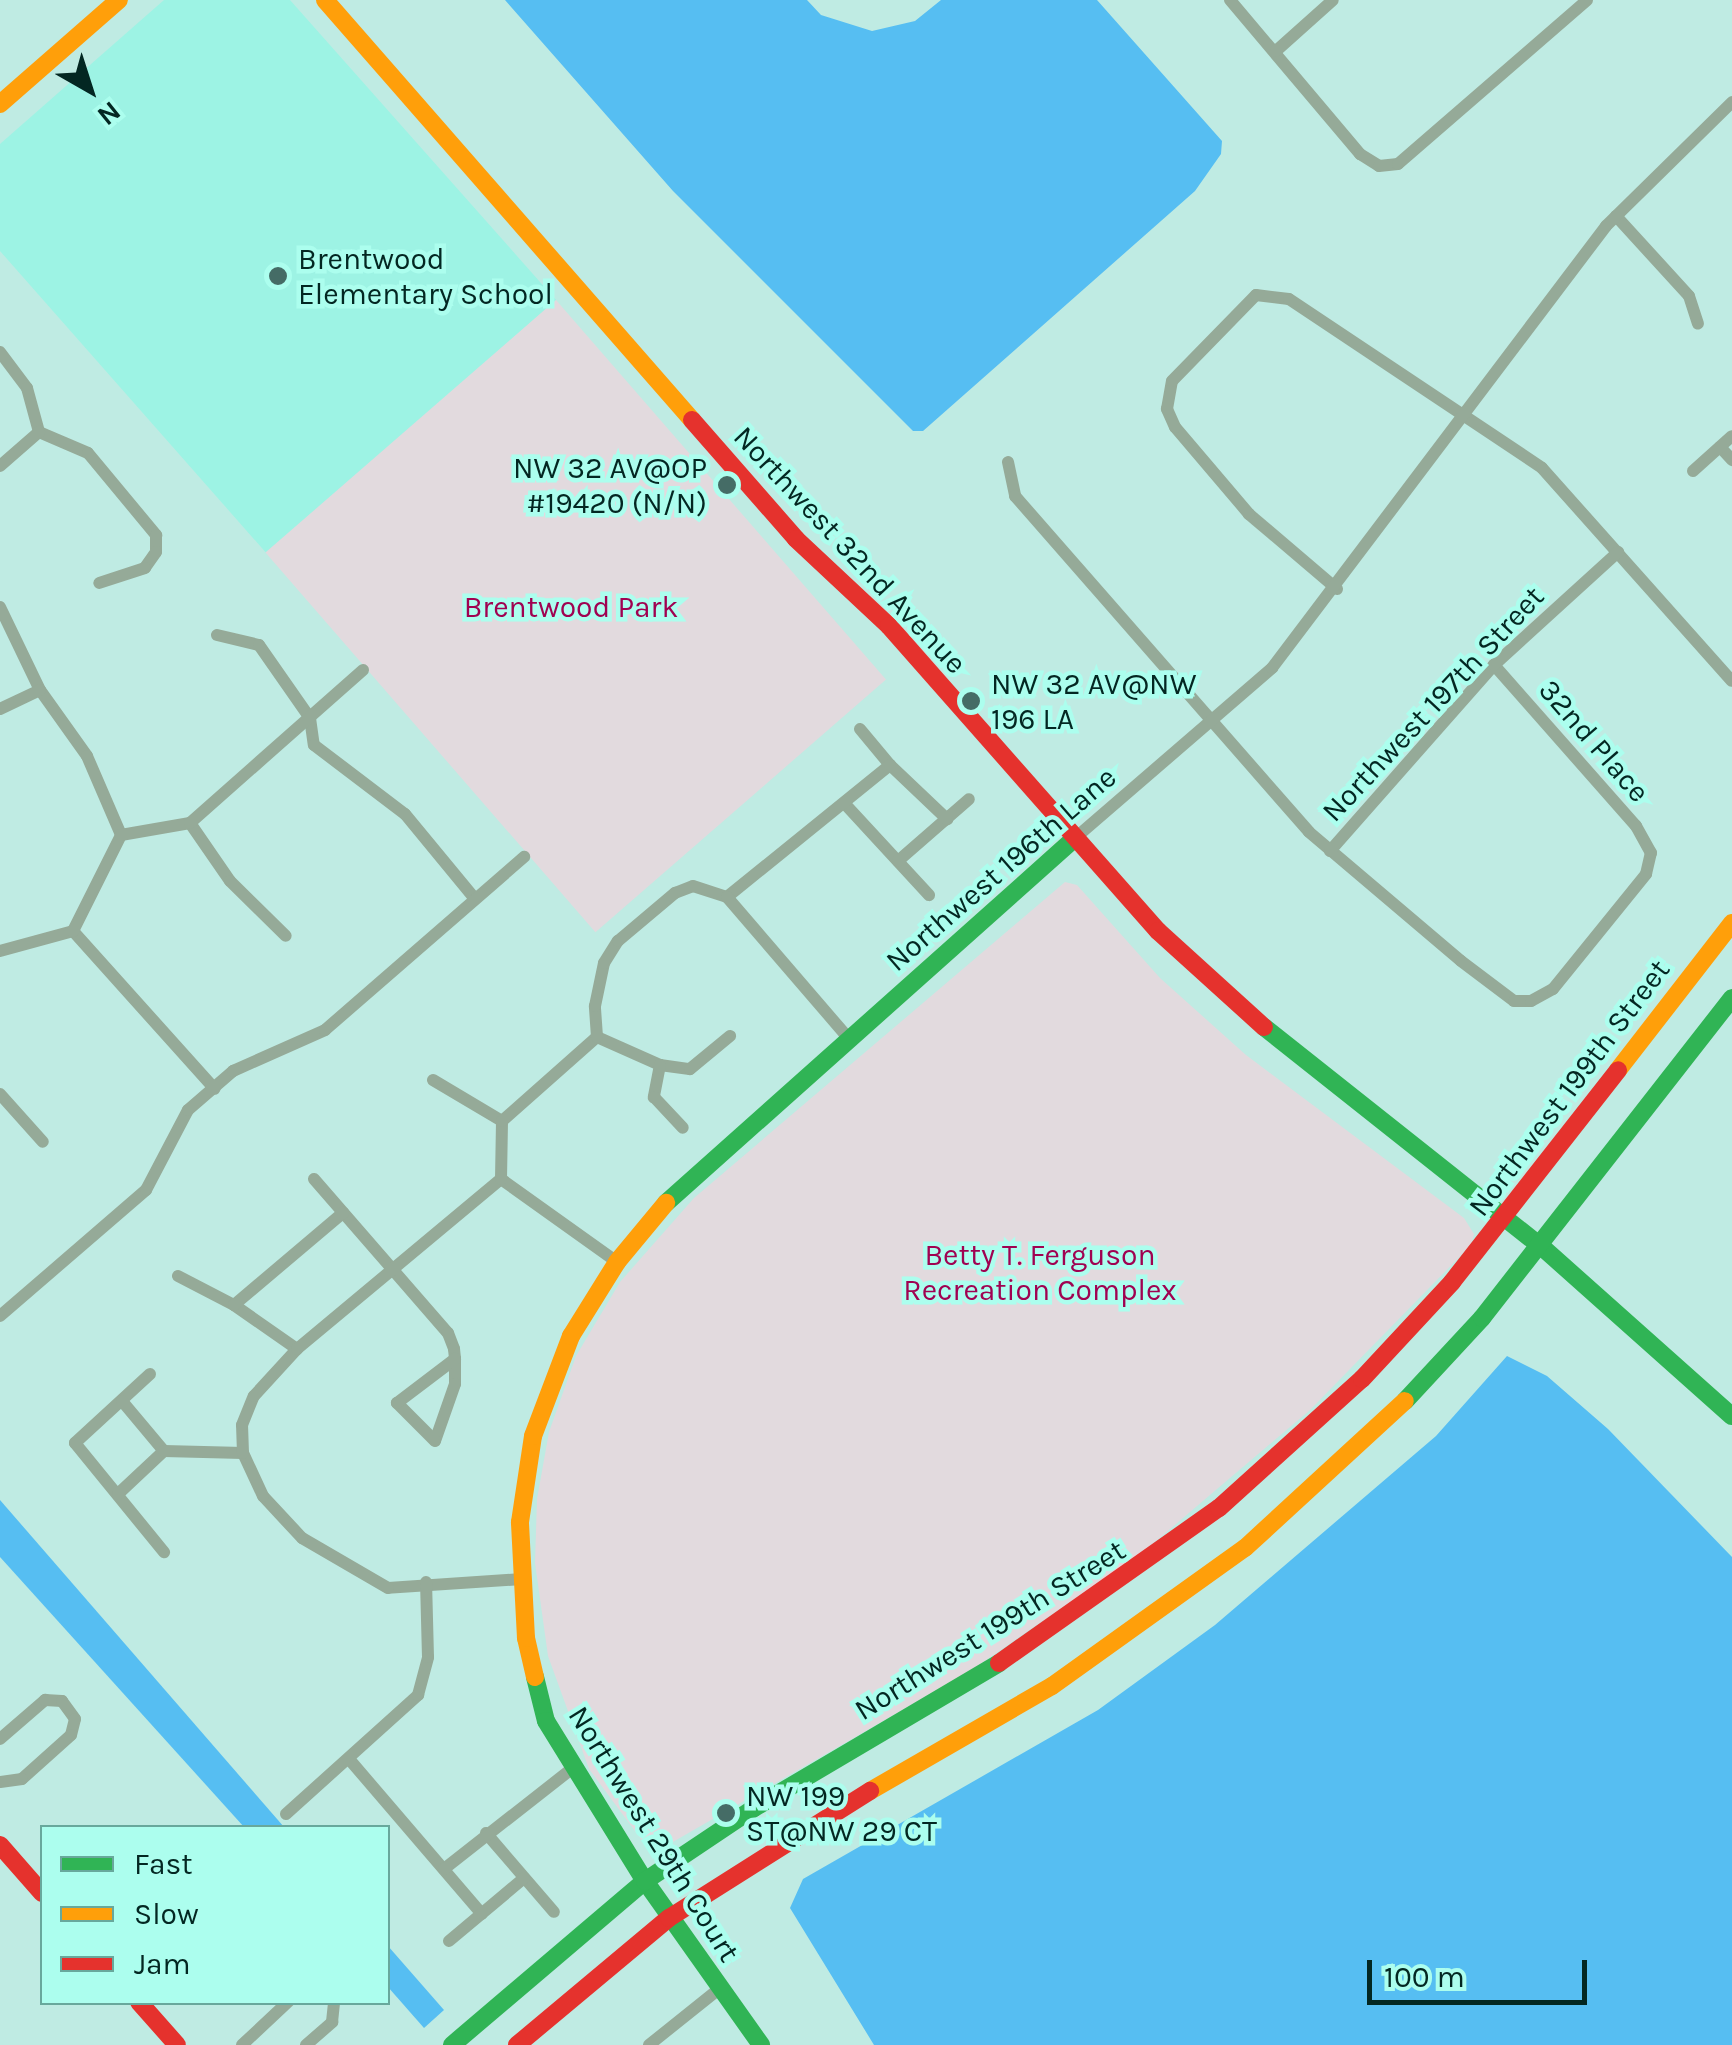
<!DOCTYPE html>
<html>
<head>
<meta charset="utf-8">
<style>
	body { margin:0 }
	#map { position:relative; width:1732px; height:2045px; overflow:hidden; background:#bfebe3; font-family:Karla,sans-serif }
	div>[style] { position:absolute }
	.built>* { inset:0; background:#9df3e4 }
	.green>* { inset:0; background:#e2dade; transform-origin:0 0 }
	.water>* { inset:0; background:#56bef2 }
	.street>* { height:12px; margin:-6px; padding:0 6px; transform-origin:6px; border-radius:6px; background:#95aa98 }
	.fast>* { height:18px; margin:-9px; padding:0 9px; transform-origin:9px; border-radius:9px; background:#30b455 }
	.slow>* { height:18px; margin:-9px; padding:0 9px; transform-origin:9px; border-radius:9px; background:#ff9f0a }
	.jam>* { height:18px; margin:-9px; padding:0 9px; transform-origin:9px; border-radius:9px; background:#e5322d }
	.dots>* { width:28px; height:28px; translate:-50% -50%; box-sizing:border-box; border:5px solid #acfeee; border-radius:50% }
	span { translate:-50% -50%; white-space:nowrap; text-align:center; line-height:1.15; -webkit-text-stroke:9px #acfeee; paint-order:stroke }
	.poi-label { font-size:30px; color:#032722 }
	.left { translate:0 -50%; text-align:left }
	.right { translate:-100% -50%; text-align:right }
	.street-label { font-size:30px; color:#032722 }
	.park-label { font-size:30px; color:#a00251 }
	.legend { position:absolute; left:40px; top:1825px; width:350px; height:180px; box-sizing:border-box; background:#acfeee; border:2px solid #68a89c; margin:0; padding:12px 18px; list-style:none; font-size:30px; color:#032722 }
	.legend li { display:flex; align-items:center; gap:20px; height:50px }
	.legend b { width:50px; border:2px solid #68a89c }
	.north { position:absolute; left:40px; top:40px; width:100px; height:100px; -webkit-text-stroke:8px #acfeee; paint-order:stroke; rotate:141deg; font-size:28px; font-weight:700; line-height:40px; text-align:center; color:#032722 }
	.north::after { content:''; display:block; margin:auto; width:35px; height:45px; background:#032722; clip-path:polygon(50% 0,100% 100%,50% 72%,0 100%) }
	.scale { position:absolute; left:1367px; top:1960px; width:220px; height:45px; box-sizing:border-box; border:5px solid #032722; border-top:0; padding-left:12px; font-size:30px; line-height:35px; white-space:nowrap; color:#032722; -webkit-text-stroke:8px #acfeee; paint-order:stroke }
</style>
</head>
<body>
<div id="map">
	<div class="built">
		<div style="clip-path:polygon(164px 0,290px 0,556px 300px,268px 555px,0 251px,0 144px)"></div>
	</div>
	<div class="green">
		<div style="left:556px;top:300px;width:503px;height:385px;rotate:49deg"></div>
		<div style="clip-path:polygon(1065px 882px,1077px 885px,1160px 978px,1246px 1055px,1464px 1218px,1474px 1234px,1471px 1245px,1310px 1410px,1143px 1552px,970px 1671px,652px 1854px,589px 1769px,548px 1656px,535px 1563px,537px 1499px,549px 1432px,576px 1356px,620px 1282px,694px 1198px)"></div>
	</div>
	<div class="water">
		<div style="clip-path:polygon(505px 0,807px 0,821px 15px,872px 31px,915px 21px,941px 0,1097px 0,1222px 141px,1221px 154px,1195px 191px,923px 431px,913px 431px,673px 191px)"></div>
		<div style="clip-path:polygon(1507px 1356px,1547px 1376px,1608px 1429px,1732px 1557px,1732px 2045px,874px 2045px,790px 1908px,803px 1879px,1098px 1710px,1215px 1625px,1436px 1436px)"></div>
		<div style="clip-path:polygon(0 1500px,284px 1827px,244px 1827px,0 1557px)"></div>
		<div style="clip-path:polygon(388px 1946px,444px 2010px,424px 2028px,388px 1987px)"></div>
	</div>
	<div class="street">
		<div style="left:1230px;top:0;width:202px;rotate:49.8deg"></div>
		<div style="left:1360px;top:154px;width:22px;rotate:32deg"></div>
		<div style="left:1379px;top:166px;width:19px;rotate:-6deg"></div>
		<div style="left:1398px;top:164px;width:250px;rotate:-40.9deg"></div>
		<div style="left:1276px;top:51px;width:76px;rotate:-41.8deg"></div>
		<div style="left:1616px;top:216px;width:108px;rotate:47.6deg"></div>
		<div style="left:1689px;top:296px;width:29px;rotate:72deg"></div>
		<div style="left:0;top:352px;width:45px;rotate:53.1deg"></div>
		<div style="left:27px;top:388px;width:46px;rotate:74.7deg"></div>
		<div style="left:39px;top:432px;width:53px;rotate:23.2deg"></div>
		<div style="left:88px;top:453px;width:107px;rotate:50.3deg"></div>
		<div style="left:156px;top:535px;width:17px;rotate:90deg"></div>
		<div style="left:156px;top:552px;width:19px;rotate:125deg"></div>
		<div style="left:145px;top:568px;width:48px;rotate:161.9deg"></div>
		<div style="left:1720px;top:447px;width:18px;rotate:47deg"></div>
		<div style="left:1008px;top:462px;width:35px;rotate:78deg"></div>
		<div style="left:1015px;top:496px;width:446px;rotate:48.8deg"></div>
		<div style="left:1309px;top:832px;width:199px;rotate:40.3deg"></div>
		<div style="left:1461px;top:961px;width:66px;rotate:37deg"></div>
		<div style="left:1514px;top:1001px;width:17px"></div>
		<div style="left:1531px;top:1001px;width:25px;rotate:-29deg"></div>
		<div style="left:1553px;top:989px;width:148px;rotate:-51deg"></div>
		<div style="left:1646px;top:874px;width:22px;rotate:-77deg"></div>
		<div style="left:1651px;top:853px;width:31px;rotate:-119deg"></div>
		<div style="left:1636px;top:826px;width:215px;rotate:-131.4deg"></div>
		<div style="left:0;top:466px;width:52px;rotate:-41.1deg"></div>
		<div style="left:1693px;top:471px;width:52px;rotate:-41.9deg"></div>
		<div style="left:1337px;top:589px;width:116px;rotate:-139.6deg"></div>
		<div style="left:1249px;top:514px;width:114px;rotate:-130.4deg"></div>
		<div style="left:1175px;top:427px;width:20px;rotate:-114deg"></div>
		<div style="left:1167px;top:409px;width:28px;rotate:-80deg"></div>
		<div style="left:1172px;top:381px;width:120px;rotate:-45.7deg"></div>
		<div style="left:1256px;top:295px;width:33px;rotate:7deg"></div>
		<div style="left:1289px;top:299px;width:304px;rotate:33.7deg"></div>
		<div style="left:1542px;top:468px;width:285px;rotate:48.3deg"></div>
		<div style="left:0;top:607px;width:92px;rotate:64.3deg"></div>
		<div style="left:40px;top:690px;width:81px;rotate:54.5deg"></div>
		<div style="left:87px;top:756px;width:86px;rotate:66.7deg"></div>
		<div style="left:217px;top:635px;width:43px;rotate:13.4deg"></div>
		<div style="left:259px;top:645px;width:89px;rotate:55.1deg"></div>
		<div style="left:310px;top:718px;width:27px;rotate:82deg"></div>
		<div style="left:314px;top:745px;width:114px;rotate:37.2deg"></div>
		<div style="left:405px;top:814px;width:110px;rotate:50.5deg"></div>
		<div style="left:0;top:709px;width:44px;rotate:-25.4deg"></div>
		<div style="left:860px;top:729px;width:47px;rotate:50.2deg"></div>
		<div style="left:845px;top:804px;width:124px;rotate:47.3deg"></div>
		<div style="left:190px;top:823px;width:70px;rotate:55.4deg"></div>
		<div style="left:230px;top:881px;width:78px;rotate:44.5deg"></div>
		<div style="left:1074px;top:839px;width:262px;rotate:-40.8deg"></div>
		<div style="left:1272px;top:668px;width:554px;rotate:-52.92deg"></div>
		<div style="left:1606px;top:226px;width:177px;rotate:-44.5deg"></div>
		<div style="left:1330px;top:851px;width:248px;rotate:-48.6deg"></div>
		<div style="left:1494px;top:665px;width:168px;rotate:-42.3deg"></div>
		<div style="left:898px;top:861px;width:94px;rotate:-41.1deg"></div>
		<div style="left:727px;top:897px;width:210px;rotate:-39deg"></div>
		<div style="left:890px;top:765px;width:79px;rotate:43.5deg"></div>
		<div style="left:73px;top:931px;width:212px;rotate:48.1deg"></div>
		<div style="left:0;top:951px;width:76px;rotate:-15.3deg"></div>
		<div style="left:73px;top:931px;width:107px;rotate:-63.4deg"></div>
		<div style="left:121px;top:835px;width:70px;rotate:-9.9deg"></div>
		<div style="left:190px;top:823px;width:231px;rotate:-41.5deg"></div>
		<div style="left:597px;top:1037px;width:69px;rotate:24deg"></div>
		<div style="left:660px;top:1065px;width:30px;rotate:8deg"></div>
		<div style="left:690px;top:1069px;width:52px;rotate:-39.5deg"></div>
		<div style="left:660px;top:1065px;width:33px;rotate:101deg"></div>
		<div style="left:654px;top:1097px;width:42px;rotate:46.9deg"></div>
		<div style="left:433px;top:1080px;width:80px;rotate:30.7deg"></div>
		<div style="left:0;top:1094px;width:64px;rotate:48.1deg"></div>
		<div style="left:314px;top:1179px;width:204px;rotate:49deg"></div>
		<div style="left:448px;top:1333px;width:17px;rotate:69deg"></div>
		<div style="left:454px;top:1349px;width:10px;rotate:84deg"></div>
		<div style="left:455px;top:1359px;width:25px;rotate:90deg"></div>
		<div style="left:455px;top:1384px;width:60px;rotate:109.3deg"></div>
		<div style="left:435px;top:1441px;width:54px;rotate:-135deg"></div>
		<div style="left:397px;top:1403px;width:73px;rotate:-37.2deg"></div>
		<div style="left:501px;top:1179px;width:143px;rotate:35.6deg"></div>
		<div style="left:178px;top:1276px;width:63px;rotate:27.4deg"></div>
		<div style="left:234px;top:1305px;width:77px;rotate:34.9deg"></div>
		<div style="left:234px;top:1305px;width:143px;rotate:-40.2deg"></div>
		<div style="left:0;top:1316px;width:193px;rotate:-40.8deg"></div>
		<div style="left:146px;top:1190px;width:90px;rotate:-62.3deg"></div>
		<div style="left:188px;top:1110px;width:60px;rotate:-40.9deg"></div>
		<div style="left:233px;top:1071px;width:101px;rotate:-24deg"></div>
		<div style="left:325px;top:1030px;width:264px;rotate:-41deg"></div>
		<div style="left:150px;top:1374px;width:102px;rotate:137.4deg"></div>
		<div style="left:75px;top:1443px;width:141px;rotate:50.8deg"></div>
		<div style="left:122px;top:1401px;width:65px;rotate:50deg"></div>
		<div style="left:118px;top:1494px;width:63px;rotate:-43.1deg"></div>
		<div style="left:164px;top:1451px;width:79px;rotate:1.5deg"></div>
		<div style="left:522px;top:1579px;width:134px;rotate:176.2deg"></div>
		<div style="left:388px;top:1588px;width:99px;rotate:-149.8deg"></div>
		<div style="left:302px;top:1538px;width:57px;rotate:-132.9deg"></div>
		<div style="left:263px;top:1496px;width:47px;rotate:-114.9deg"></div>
		<div style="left:243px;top:1453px;width:28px;rotate:-92deg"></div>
		<div style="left:242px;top:1425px;width:31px;rotate:-68deg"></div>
		<div style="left:254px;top:1396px;width:64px;rotate:-47.5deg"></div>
		<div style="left:297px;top:1349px;width:266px;rotate:-39.8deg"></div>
		<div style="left:501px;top:1179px;width:58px;rotate:-89deg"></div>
		<div style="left:502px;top:1121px;width:127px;rotate:-41.5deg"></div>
		<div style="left:597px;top:1037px;width:31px;rotate:-94deg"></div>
		<div style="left:595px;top:1006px;width:44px;rotate:-78.2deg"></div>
		<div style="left:604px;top:963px;width:26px;rotate:-58deg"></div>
		<div style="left:618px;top:941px;width:75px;rotate:-40.1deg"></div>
		<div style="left:675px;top:893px;width:19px;rotate:-21deg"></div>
		<div style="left:693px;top:886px;width:36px;rotate:18deg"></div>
		<div style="left:727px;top:897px;width:187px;rotate:49.3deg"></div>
		<div style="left:0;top:1739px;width:60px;rotate:-40.9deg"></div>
		<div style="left:45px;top:1700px;width:17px;rotate:3deg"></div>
		<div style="left:62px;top:1701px;width:22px;rotate:54deg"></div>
		<div style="left:75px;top:1719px;width:16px;rotate:104deg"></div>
		<div style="left:71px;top:1735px;width:66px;rotate:138.1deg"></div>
		<div style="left:22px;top:1779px;width:22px;rotate:172deg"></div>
		<div style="left:349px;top:1759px;width:204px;rotate:49.4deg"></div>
		<div style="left:286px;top:1814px;width:178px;rotate:-42deg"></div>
		<div style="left:418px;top:1695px;width:39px;rotate:-75deg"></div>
		<div style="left:428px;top:1657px;width:75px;rotate:-91.5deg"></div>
		<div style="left:486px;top:1833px;width:104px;rotate:49.3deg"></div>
		<div style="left:444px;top:1869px;width:164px;rotate:-38.1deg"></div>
		<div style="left:449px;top:1941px;width:98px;rotate:-40deg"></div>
		<div style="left:242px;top:2045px;width:63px;rotate:-43.1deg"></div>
		<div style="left:306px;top:2045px;width:35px;rotate:-41deg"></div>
		<div style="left:332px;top:2022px;width:20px;rotate:-84deg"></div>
		<div style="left:649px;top:2045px;width:90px;rotate:-38.7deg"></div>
	</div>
	<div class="fast">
		<div style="left:1264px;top:1027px;width:355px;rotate:38.4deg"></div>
		<div style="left:1542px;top:1247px;width:254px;rotate:41.7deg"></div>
		<div style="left:666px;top:1203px;width:547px;rotate:-41.74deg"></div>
		<div style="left:1405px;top:1401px;width:113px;rotate:-47.1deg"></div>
		<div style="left:1482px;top:1318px;width:406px;rotate:-52deg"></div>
		<div style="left:535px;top:1677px;width:45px;rotate:76deg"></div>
		<div style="left:546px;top:1721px;width:188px;rotate:58.3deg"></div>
		<div style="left:645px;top:1881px;width:201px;rotate:54.7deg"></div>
		<div style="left:452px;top:2045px;width:253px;rotate:-40.4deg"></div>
		<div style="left:645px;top:1881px;width:131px;rotate:-33.8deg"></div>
		<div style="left:754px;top:1808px;width:285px;rotate:-30.6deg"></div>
	</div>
	<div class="slow">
		<div style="left:325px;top:0;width:558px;rotate:48.85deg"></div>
		<div style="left:0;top:104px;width:158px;rotate:-41.2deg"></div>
		<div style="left:1618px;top:1070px;width:186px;rotate:-52.2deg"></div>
		<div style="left:535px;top:1677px;width:40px;rotate:-103deg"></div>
		<div style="left:526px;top:1638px;width:116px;rotate:-93deg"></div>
		<div style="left:520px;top:1522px;width:87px;rotate:-81.4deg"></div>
		<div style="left:533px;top:1436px;width:107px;rotate:-69.2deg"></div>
		<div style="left:571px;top:1336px;width:87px;rotate:-58.1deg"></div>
		<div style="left:617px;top:1262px;width:77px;rotate:-50.3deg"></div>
		<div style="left:870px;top:1791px;width:210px;rotate:-30deg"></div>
		<div style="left:1052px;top:1686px;width:237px;rotate:-35.6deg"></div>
		<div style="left:1245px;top:1548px;width:217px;rotate:-42.6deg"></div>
	</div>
	<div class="jam">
		<div style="left:692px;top:420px;width:158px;rotate:48.8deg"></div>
		<div style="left:796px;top:539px;width:127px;rotate:43.1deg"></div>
		<div style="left:889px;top:626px;width:407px;rotate:48.6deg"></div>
		<div style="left:1158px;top:931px;width:143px;rotate:42.2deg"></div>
		<div style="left:999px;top:1663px;width:269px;rotate:-35.2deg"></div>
		<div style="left:1219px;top:1508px;width:193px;rotate:-42.1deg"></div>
		<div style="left:1362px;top:1379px;width:132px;rotate:-47.1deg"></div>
		<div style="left:1452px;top:1282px;width:269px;rotate:-51.9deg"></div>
		<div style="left:0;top:1845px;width:64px;rotate:48.8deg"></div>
		<div style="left:139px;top:2002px;width:57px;rotate:48.5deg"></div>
		<div style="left:517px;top:2045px;width:198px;rotate:-39.9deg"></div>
		<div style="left:669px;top:1918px;width:238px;rotate:-32.3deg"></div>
	</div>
	<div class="dots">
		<div style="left:278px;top:276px;background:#456c66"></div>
		<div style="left:727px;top:485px;background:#456c66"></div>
		<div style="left:971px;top:701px;background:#456c66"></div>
		<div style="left:726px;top:1813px;background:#456c66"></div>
	</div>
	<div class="poi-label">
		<span class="left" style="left:298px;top:276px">Brentwood<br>Elementary School</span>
		<span class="right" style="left:707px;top:485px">NW 32 AV@OP<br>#19420 (N/N)</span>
		<span class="left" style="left:991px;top:701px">NW 32 AV@NW<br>196 LA</span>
		<span class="left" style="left:746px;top:1813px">NW 199<br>ST@NW 29 CT</span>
	</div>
	<div class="street-label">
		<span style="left:850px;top:550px;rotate:47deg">Northwest 32nd Avenue</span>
		<span style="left:1433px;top:704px;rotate:-47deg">Northwest 197th Street</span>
		<span style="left:1594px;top:741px;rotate:49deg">32nd Place</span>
		<span style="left:1001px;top:869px;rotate:-41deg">Northwest 196th Lane</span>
		<span style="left:1569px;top:1088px;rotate:-53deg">Northwest 199th Street</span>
		<span style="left:990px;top:1630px;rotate:-32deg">Northwest 199th Street</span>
		<span style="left:654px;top:1834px;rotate:58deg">Northwest 29th Court</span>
	</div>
	<div class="park-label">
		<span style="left:571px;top:607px">Brentwood Park</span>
		<span style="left:1040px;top:1272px">Betty T. Ferguson<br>Recreation Complex</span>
	</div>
	<ul class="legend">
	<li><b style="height:12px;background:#30b455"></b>Fast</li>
	<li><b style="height:12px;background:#ff9f0a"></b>Slow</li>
	<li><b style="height:12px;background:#e5322d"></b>Jam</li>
	</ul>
	<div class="north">N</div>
	<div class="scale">100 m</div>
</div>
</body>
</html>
